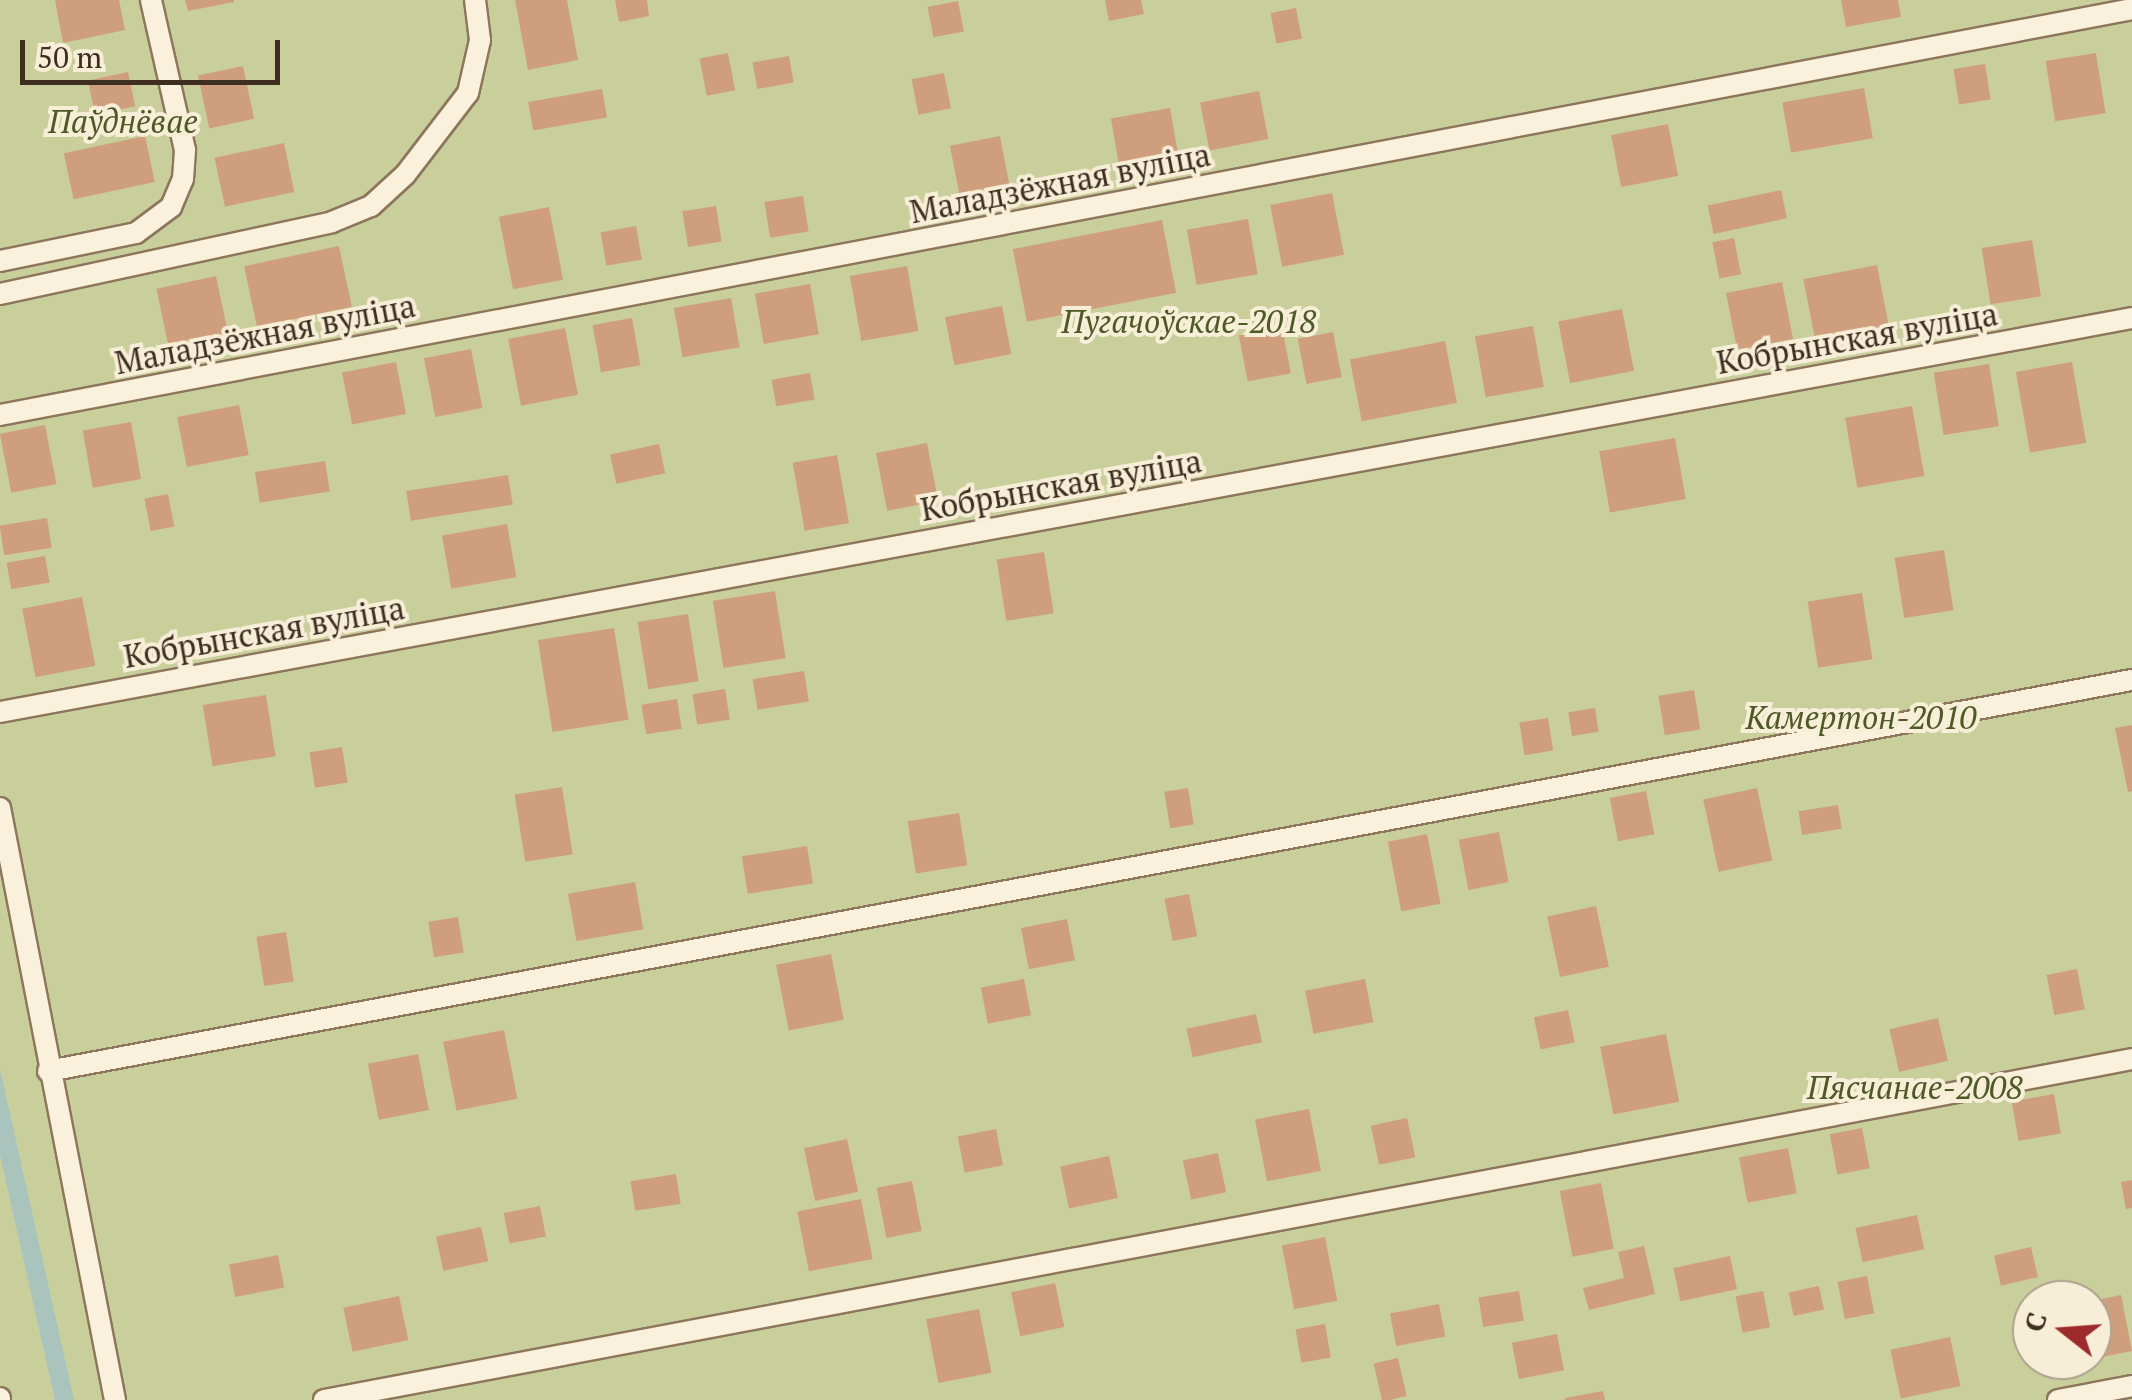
<!DOCTYPE html>
<html>
<head>
<meta charset="utf-8">
<style>
	body { margin:0 }
	#map { position:relative; width:2132px; height:1400px; overflow:hidden; background:#f0e4c8; font-family:"PT Serif",serif }
	div>[style] { position:absolute }
	.green>* { inset:0; background:#c9cf9b }
	.water>* { inset:0; background:#a9c4bc }
	.building>* { inset:0; background:#cf9f7d; transform-origin:0 0 }
	.roads { filter:drop-shadow(2px 0 #8d765c) drop-shadow(-2px 0 #8d765c) drop-shadow(0 2px #8d765c) drop-shadow(0 -2px #8d765c) }
	.service>* { height:20px; margin:-10px; padding:0 10px; transform-origin:10px; border-radius:10px; background:#faf1dc }
	span { translate:-50% -50%; white-space:nowrap; text-align:center; line-height:1.15; -webkit-text-stroke:8px #f7eed8; paint-order:stroke }
	.park-label { font-size:32px; color:#4d5a26; font-style:italic }
	.street-label { font-size:32px; color:#3d2e20 }
	.north { position:absolute; left:2012px; top:1280px; width:100px; height:100px; box-sizing:border-box; background:#f7eed8; border:2px solid #ada18e; border-radius:50%; rotate:287deg; font-size:28px; font-weight:700; line-height:40px; text-align:center; color:#3d2e20 }
	.north::after { content:''; display:block; margin:auto; width:35px; height:45px; background:#9e2a2b; clip-path:polygon(50% 0,100% 100%,50% 72%,0 100%) }
	.scale { position:absolute; left:20px; top:40px; width:260px; height:45px; box-sizing:border-box; border:5px solid #3d2e20; border-top:0; padding-left:12px; font-size:30px; line-height:35px; white-space:nowrap; color:#3d2e20; -webkit-text-stroke:8px #f7eed8; paint-order:stroke }
</style>
</head>
<body>
<div id="map">
	<div class="green">
		<div style="clip-path:polygon(evenodd,0 0,2132px 0,2132px 1400px,0 1400px,0 0,2032px 1300px,2092px 1300px,2092px 1360px,2032px 1360px,2032px 1300px)"></div>
	</div>
	<div class="water">
		<div style="clip-path:polygon(0 1069px,74px 1400px,75px 1400px,55px 1400px,0 1155px)"></div>
	</div>
	<div class="building">
		<div style="clip-path:polygon(55px 0,119px 0,125px 30px,63px 43px)"></div>
		<div style="clip-path:polygon(185px 0,234px 0,234px 2px,188px 11px)"></div>
		<div style="clip-path:polygon(515px 0,567px 0,578px 60px,528px 70px)"></div>
		<div style="clip-path:polygon(615px 0,647px 0,649px 16px,619px 22px)"></div>
		<div style="clip-path:polygon(1105px 0,1141px 0,1144px 14px,1109px 21px)"></div>
		<div style="clip-path:polygon(1841px 0,1898px 0,1901px 17px,1846px 27px)"></div>
		<div style="left:958px;top:1px;width:31px;height:31px;rotate:79deg"></div>
		<div style="left:1296px;top:8px;width:31px;height:26px;rotate:79deg"></div>
		<div style="left:728px;top:53px;width:38px;height:29px;rotate:79deg"></div>
		<div style="left:2096px;top:53px;width:61px;height:51px;rotate:81deg"></div>
		<div style="left:789px;top:56px;width:27px;height:37px;rotate:80deg"></div>
		<div style="left:1985px;top:64px;width:36px;height:32px;rotate:81deg"></div>
		<div style="left:243px;top:66px;width:54px;height:46px;rotate:78deg"></div>
		<div style="left:128px;top:72px;width:35px;height:41px;rotate:78deg"></div>
		<div style="left:944px;top:73px;width:36px;height:33px;rotate:79deg"></div>
		<div style="left:1864px;top:88px;width:51px;height:83px;rotate:80deg"></div>
		<div style="left:602px;top:89px;width:29px;height:75px;rotate:80deg"></div>
		<div style="left:1259px;top:91px;width:49px;height:60px;rotate:79deg"></div>
		<div style="left:1170px;top:108px;width:52px;height:60px;rotate:80deg"></div>
		<div style="left:1668px;top:124px;width:53px;height:58px;rotate:79deg"></div>
		<div style="left:145px;top:136px;width:47px;height:83px;rotate:78deg"></div>
		<div style="left:1000px;top:136px;width:61px;height:51px;rotate:79deg"></div>
		<div style="left:284px;top:143px;width:50px;height:71px;rotate:78deg"></div>
		<div style="left:1781px;top:190px;width:29px;height:75px;rotate:78deg"></div>
		<div style="left:1332px;top:193px;width:63px;height:63px;rotate:79deg"></div>
		<div style="left:803px;top:196px;width:36px;height:39px;rotate:81deg"></div>
		<div style="left:716px;top:206px;width:36px;height:34px;rotate:81deg"></div>
		<div style="left:549px;top:207px;width:74px;height:51px;rotate:79deg"></div>
		<div style="left:1248px;top:219px;width:56px;height:62px;rotate:80deg"></div>
		<div style="left:1162px;top:220px;width:74px;height:152px;rotate:79deg"></div>
		<div style="left:636px;top:226px;width:34px;height:36px;rotate:80deg"></div>
		<div style="left:1734px;top:238px;width:37px;height:22px;rotate:79deg"></div>
		<div style="left:2032px;top:240px;width:57px;height:51px;rotate:81deg"></div>
		<div style="left:339px;top:246px;width:62px;height:97px;rotate:78deg"></div>
		<div style="left:1877px;top:265px;width:65px;height:75px;rotate:79deg"></div>
		<div style="left:907px;top:266px;width:66px;height:58px;rotate:80deg"></div>
		<div style="left:216px;top:276px;width:62px;height:61px;rotate:78deg"></div>
		<div style="left:1782px;top:282px;width:58px;height:57px;rotate:79deg"></div>
		<div style="left:810px;top:284px;width:51px;height:56px;rotate:80deg"></div>
		<div style="left:731px;top:298px;width:50px;height:58px;rotate:80deg"></div>
		<div style="left:1002px;top:306px;width:49px;height:58px;rotate:79deg"></div>
		<div style="left:1622px;top:309px;width:63px;height:65px;rotate:79deg"></div>
		<div style="left:632px;top:318px;width:48px;height:40px;rotate:80deg"></div>
		<div style="left:1533px;top:326px;width:62px;height:59px;rotate:80deg"></div>
		<div style="left:1282px;top:327px;width:47px;height:44px;rotate:79deg"></div>
		<div style="left:565px;top:328px;width:68px;height:58px;rotate:79deg"></div>
		<div style="left:1333px;top:332px;width:46px;height:36px;rotate:79deg"></div>
		<div style="left:1445px;top:341px;width:63px;height:97px;rotate:79deg"></div>
		<div style="left:471px;top:349px;width:60px;height:48px;rotate:79deg"></div>
		<div style="left:396px;top:362px;width:53px;height:55px;rotate:79deg"></div>
		<div style="left:2072px;top:362px;width:82px;height:57px;rotate:80deg"></div>
		<div style="left:1989px;top:364px;width:63px;height:56px;rotate:81deg"></div>
		<div style="left:810px;top:373px;width:27px;height:39px;rotate:80deg"></div>
		<div style="left:239px;top:405px;width:51px;height:63px;rotate:79deg"></div>
		<div style="left:1912px;top:406px;width:71px;height:68px;rotate:80deg"></div>
		<div style="left:131px;top:422px;width:58px;height:49px;rotate:80deg"></div>
		<div style="left:45px;top:425px;width:60px;height:46px;rotate:79deg"></div>
		<div style="left:1675px;top:438px;width:62px;height:77px;rotate:80deg"></div>
		<div style="left:927px;top:443px;width:59px;height:52px;rotate:79deg"></div>
		<div style="left:659px;top:444px;width:30px;height:50px;rotate:78deg"></div>
		<div style="left:837px;top:455px;width:69px;height:45px;rotate:80deg"></div>
		<div style="left:325px;top:461px;width:31px;height:71px;rotate:81deg"></div>
		<div style="left:508px;top:475px;width:30px;height:103px;rotate:81deg"></div>
		<div style="left:168px;top:494px;width:33px;height:24px;rotate:79deg"></div>
		<div style="left:47px;top:518px;width:30px;height:48px;rotate:81deg"></div>
		<div style="left:507px;top:524px;width:54px;height:66px;rotate:80deg"></div>
		<div style="left:1944px;top:550px;width:61px;height:50px;rotate:81deg"></div>
		<div style="left:1044px;top:552px;width:62px;height:48px;rotate:81deg"></div>
		<div style="left:45px;top:556px;width:27px;height:39px;rotate:80deg"></div>
		<div style="left:775px;top:591px;width:68px;height:63px;rotate:81deg"></div>
		<div style="left:1862px;top:593px;width:67px;height:55px;rotate:81deg"></div>
		<div style="left:82px;top:597px;width:70px;height:61px;rotate:79deg"></div>
		<div style="left:688px;top:614px;width:68px;height:51px;rotate:81deg"></div>
		<div style="left:614px;top:628px;width:93px;height:77px;rotate:81deg"></div>
		<div style="left:804px;top:671px;width:31px;height:52px;rotate:81deg"></div>
		<div style="left:725px;top:689px;width:31px;height:33px;rotate:81deg"></div>
		<div style="left:1694px;top:690px;width:40px;height:36px;rotate:81deg"></div>
		<div style="left:266px;top:695px;width:62px;height:64px;rotate:81deg"></div>
		<div style="left:677px;top:699px;width:30px;height:36px;rotate:81deg"></div>
		<div style="left:1595px;top:708px;width:24px;height:27px;rotate:81deg"></div>
		<div style="left:1548px;top:718px;width:33px;height:29px;rotate:81deg"></div>
		<div style="clip-path:polygon(2132px 725px,2132px 791px,2128px 792px,2115px 728px)"></div>
		<div style="left:342px;top:747px;width:36px;height:33px;rotate:81deg"></div>
		<div style="left:562px;top:787px;width:68px;height:48px;rotate:81deg"></div>
		<div style="left:1188px;top:788px;width:37px;height:24px;rotate:81deg"></div>
		<div style="left:1757px;top:788px;width:74px;height:55px;rotate:78deg"></div>
		<div style="left:1646px;top:791px;width:44px;height:37px;rotate:79deg"></div>
		<div style="left:1838px;top:805px;width:24px;height:40px;rotate:81deg"></div>
		<div style="left:959px;top:813px;width:53px;height:52px;rotate:81deg"></div>
		<div style="left:1499px;top:832px;width:51px;height:41px;rotate:79deg"></div>
		<div style="left:1427px;top:834px;width:71px;height:40px;rotate:79deg"></div>
		<div style="left:807px;top:846px;width:38px;height:66px;rotate:81deg"></div>
		<div style="left:635px;top:882px;width:48px;height:68px;rotate:80deg"></div>
		<div style="left:1189px;top:894px;width:43px;height:25px;rotate:79deg"></div>
		<div style="left:1596px;top:906px;width:62px;height:50px;rotate:78deg"></div>
		<div style="left:458px;top:917px;width:36px;height:30px;rotate:81deg"></div>
		<div style="left:1067px;top:919px;width:42px;height:47px;rotate:79deg"></div>
		<div style="left:286px;top:932px;width:50px;height:30px;rotate:81deg"></div>
		<div style="left:831px;top:954px;width:67px;height:56px;rotate:79deg"></div>
		<div style="left:2077px;top:969px;width:41px;height:31px;rotate:79deg"></div>
		<div style="left:1024px;top:979px;width:37px;height:44px;rotate:79deg"></div>
		<div style="left:1365px;top:979px;width:44px;height:61px;rotate:79deg"></div>
		<div style="left:1568px;top:1010px;width:33px;height:35px;rotate:78deg"></div>
		<div style="left:1256px;top:1014px;width:29px;height:71px;rotate:78deg"></div>
		<div style="left:1938px;top:1018px;width:44px;height:50px;rotate:77deg"></div>
		<div style="left:504px;top:1030px;width:70px;height:62px;rotate:79deg"></div>
		<div style="left:1666px;top:1034px;width:69px;height:67px;rotate:79deg"></div>
		<div style="left:418px;top:1054px;width:57px;height:51px;rotate:79deg"></div>
		<div style="left:2054px;top:1094px;width:40px;height:43px;rotate:80deg"></div>
		<div style="left:1309px;top:1109px;width:63px;height:55px;rotate:79deg"></div>
		<div style="left:1407px;top:1118px;width:40px;height:37px;rotate:78deg"></div>
		<div style="left:1862px;top:1128px;width:41px;height:33px;rotate:79deg"></div>
		<div style="left:996px;top:1129px;width:37px;height:39px;rotate:79deg"></div>
		<div style="left:847px;top:1139px;width:54px;height:44px;rotate:78deg"></div>
		<div style="left:1788px;top:1148px;width:46px;height:50px;rotate:79deg"></div>
		<div style="left:1218px;top:1153px;width:40px;height:36px;rotate:78deg"></div>
		<div style="left:1109px;top:1156px;width:43px;height:50px;rotate:78deg"></div>
		<div style="left:676px;top:1174px;width:30px;height:46px;rotate:81deg"></div>
		<div style="clip-path:polygon(2132px 1180px,2132px 1208px,2126px 1209px,2121px 1182px)"></div>
		<div style="left:912px;top:1181px;width:51px;height:36px;rotate:79deg"></div>
		<div style="left:1601px;top:1183px;width:67px;height:42px;rotate:79deg"></div>
		<div style="left:861px;top:1199px;width:61px;height:65px;rotate:79deg"></div>
		<div style="left:540px;top:1206px;width:31px;height:37px;rotate:79deg"></div>
		<div style="left:1917px;top:1215px;width:35px;height:63px;rotate:78deg"></div>
		<div style="left:481px;top:1227px;width:35px;height:46px;rotate:78deg"></div>
		<div style="left:1325px;top:1237px;width:65px;height:44px;rotate:79deg"></div>
		<div style="clip-path:polygon(1644px 1246px,1655px 1294px,1589px 1310px,1583px 1288px,1624px 1278px,1618px 1252px)"></div>
		<div style="left:2031px;top:1247px;width:31px;height:38px;rotate:77deg"></div>
		<div style="left:278px;top:1255px;width:33px;height:50px;rotate:79deg"></div>
		<div style="left:1730px;top:1256px;width:34px;height:58px;rotate:78deg"></div>
		<div style="left:1867px;top:1276px;width:38px;height:30px;rotate:79deg"></div>
		<div style="left:1055px;top:1283px;width:45px;height:45px;rotate:78deg"></div>
		<div style="left:1819px;top:1286px;width:24px;height:31px;rotate:78deg"></div>
		<div style="left:1519px;top:1291px;width:30px;height:41px;rotate:81deg"></div>
		<div style="left:1763px;top:1291px;width:37px;height:28px;rotate:79deg"></div>
		<div style="clip-path:polygon(2121px 1295px,2132px 1351px,2092px 1359px,2092px 1301px)"></div>
		<div style="left:399px;top:1296px;width:45px;height:57px;rotate:78deg"></div>
		<div style="left:1439px;top:1304px;width:33px;height:50px;rotate:79deg"></div>
		<div style="left:979px;top:1309px;width:65px;height:54px;rotate:79deg"></div>
		<div style="left:1325px;top:1324px;width:34px;height:30px;rotate:80deg"></div>
		<div style="left:1557px;top:1334px;width:37px;height:46px;rotate:79deg"></div>
		<div style="left:1950px;top:1337px;width:50px;height:61px;rotate:78deg"></div>
		<div style="left:1398px;top:1358px;width:39px;height:25px;rotate:77deg"></div>
		<div style="clip-path:polygon(1603px 1391px,1605px 1400px,1565px 1400px,1565px 1398px)"></div>
	</div>
	<div class="roads">
		<div class="service">
			<div style="left:0;top:261px;width:139px;rotate:-11.6deg"></div>
			<div style="left:136px;top:233px;width:44px;rotate:-36.6deg"></div>
			<div style="left:171px;top:207px;width:30px;rotate:-67deg"></div>
			<div style="left:183px;top:179px;width:29px;rotate:-86deg"></div>
			<div style="left:185px;top:150px;width:154px;rotate:-102.8deg"></div>
			<div style="left:0;top:294px;width:340px;rotate:-12.2deg"></div>
			<div style="left:332px;top:222px;width:42px;rotate:-22.3deg"></div>
			<div style="left:371px;top:206px;width:46px;rotate:-42.4deg"></div>
			<div style="left:405px;top:175px;width:103px;rotate:-52.5deg"></div>
			<div style="left:468px;top:93px;width:54px;rotate:-77.2deg"></div>
			<div style="left:480px;top:40px;width:40px;rotate:-97.1deg"></div>
			<div style="left:0;top:415px;width:2170px;rotate:-10.78deg"></div>
			<div style="left:0;top:712px;width:2168px;rotate:-10.47deg"></div>
			<div style="left:0;top:808px;width:603px;rotate:79.01deg"></div>
			<div style="left:48px;top:1071px;width:2120px;rotate:-10.63deg"></div>
			<div style="left:0;top:1398px;width:2px;rotate:90deg"></div>
			<div style="left:324px;top:1400px;width:1840px;rotate:-10.68deg"></div>
			<div style="left:2058px;top:1400px;width:75px;rotate:-10.7deg"></div>
		</div>
	</div>
	<div class="park-label">
		<span style="left:123px;top:121px">Паўднёвае</span>
		<span style="left:1189px;top:321px">Пугачоўскае-2018</span>
		<span style="left:1861px;top:717px">Камертон-2010</span>
		<span style="left:1915px;top:1087px">Пясчанае-2008</span>
	</div>
	<div class="street-label">
		<span style="left:1060px;top:183px;rotate:-11deg">Маладзёжная вуліца</span>
		<span style="left:265px;top:334px;rotate:-11deg">Маладзёжная вуліца</span>
		<span style="left:1857px;top:338px;rotate:-10deg">Кобрынская вуліца</span>
		<span style="left:1061px;top:485px;rotate:-10deg">Кобрынская вуліца</span>
		<span style="left:264px;top:632px;rotate:-10deg">Кобрынская вуліца</span>
	</div>
	<div class="north">С</div>
	<div class="scale">50 m</div>
</div>
</body>
</html>
